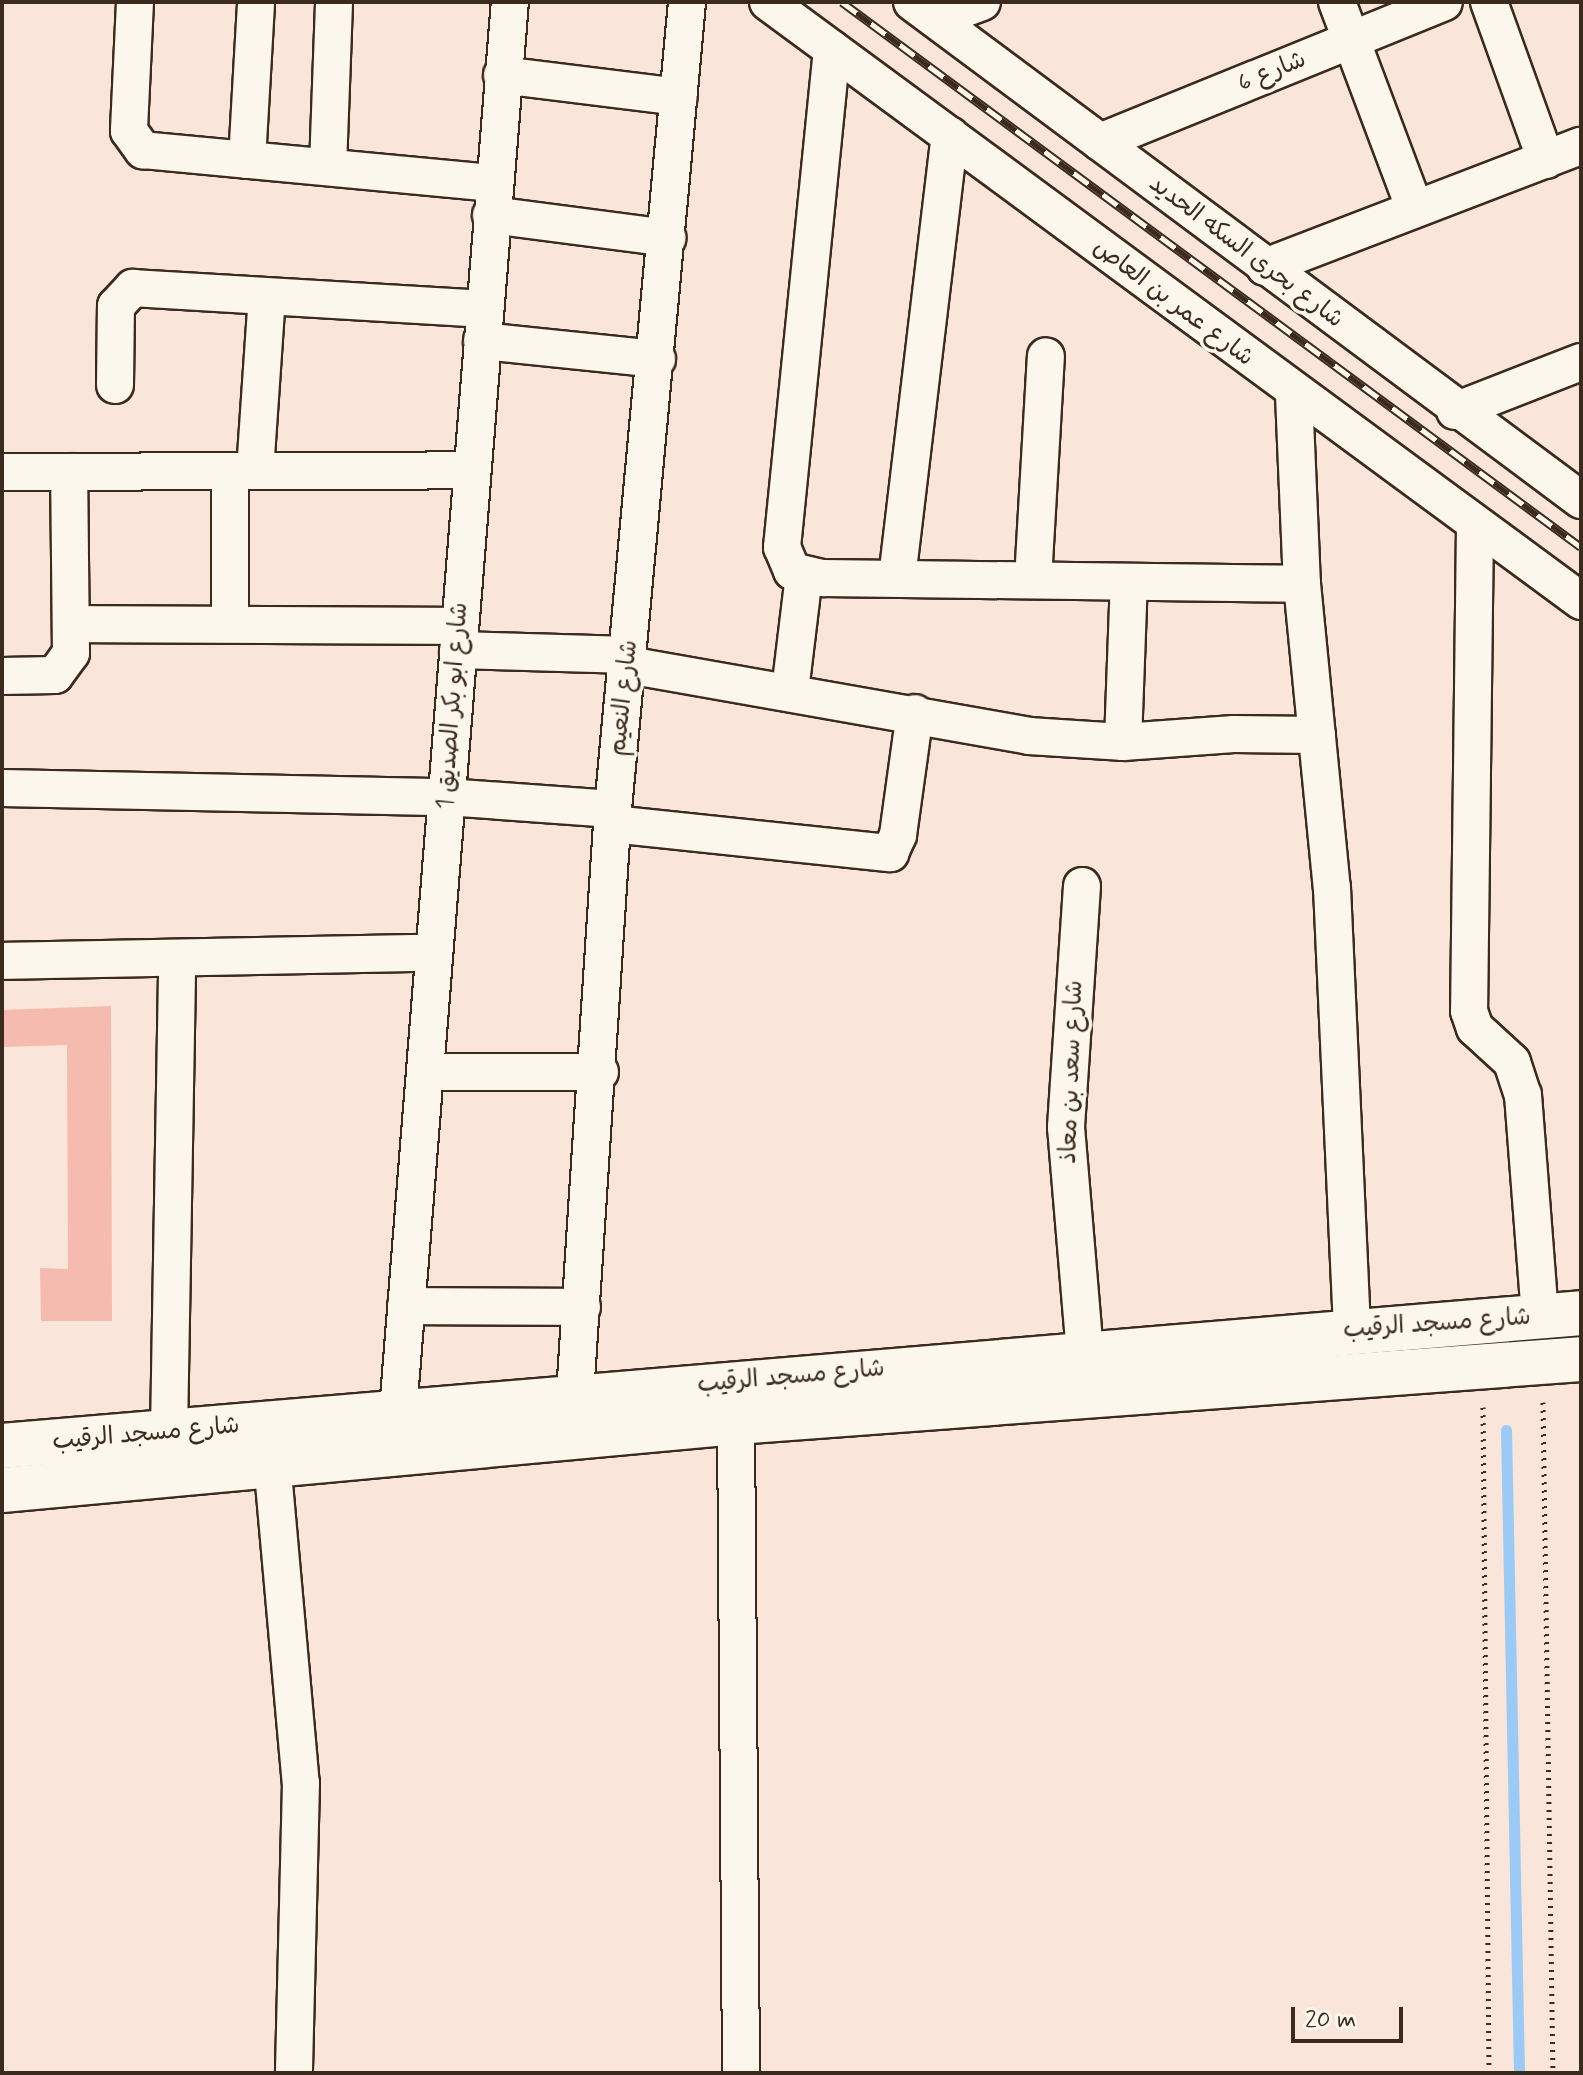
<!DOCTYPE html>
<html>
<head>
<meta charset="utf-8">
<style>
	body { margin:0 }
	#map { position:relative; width:1583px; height:2075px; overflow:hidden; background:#f9e5d9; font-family:Mynerve,"Playpen Sans Arabic",sans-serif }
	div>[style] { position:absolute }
	.stream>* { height:11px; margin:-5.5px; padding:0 5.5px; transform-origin:5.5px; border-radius:5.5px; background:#9acaf5 }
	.building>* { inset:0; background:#f5bbae }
	.path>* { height:5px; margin-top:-2.5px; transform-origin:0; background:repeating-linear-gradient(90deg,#3b2a1e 0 2px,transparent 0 8px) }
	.roads { filter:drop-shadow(2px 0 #3b2a1e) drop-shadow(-2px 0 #3b2a1e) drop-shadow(0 2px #3b2a1e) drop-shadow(0 -2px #3b2a1e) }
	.street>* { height:36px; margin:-18px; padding:0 18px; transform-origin:18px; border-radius:18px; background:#fbf7ec }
	.secondary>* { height:44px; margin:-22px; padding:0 22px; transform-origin:22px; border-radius:22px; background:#fbf7ec }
	.rail>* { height:9px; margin-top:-4.5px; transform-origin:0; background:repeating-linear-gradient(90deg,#fbf7ec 0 18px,#3b2a1e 0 36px); box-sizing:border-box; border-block:2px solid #3b2a1e }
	span { translate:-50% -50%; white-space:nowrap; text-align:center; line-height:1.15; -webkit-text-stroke:7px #fbf7ec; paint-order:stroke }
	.street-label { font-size:24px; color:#3b2a1e }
	.frame { position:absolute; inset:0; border:4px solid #3b2a1e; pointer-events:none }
	.scale { position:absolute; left:1291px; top:2007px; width:112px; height:36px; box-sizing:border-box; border:4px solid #3b2a1e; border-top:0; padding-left:10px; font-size:24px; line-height:28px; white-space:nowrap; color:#3b2a1e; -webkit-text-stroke:6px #fbf7ec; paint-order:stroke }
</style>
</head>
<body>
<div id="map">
	<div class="stream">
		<div style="left:1506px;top:1430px;width:643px;rotate:88.84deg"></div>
	</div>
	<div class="building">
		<div style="clip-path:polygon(111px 1006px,112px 1321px,41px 1321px,40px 1268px,68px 1269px,67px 1045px,2px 1047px,2px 1010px)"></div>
	</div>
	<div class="path">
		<div style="left:1543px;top:1402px;width:671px;rotate:89.15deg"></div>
		<div style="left:1483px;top:1407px;width:666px;rotate:89.48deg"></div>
	</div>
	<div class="roads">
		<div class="street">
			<div style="left:135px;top:2px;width:129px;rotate:92.7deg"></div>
			<div style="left:129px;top:131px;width:24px;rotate:54deg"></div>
			<div style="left:143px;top:150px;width:353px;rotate:5.4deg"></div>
			<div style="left:768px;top:2px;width:1010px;rotate:36.38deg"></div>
			<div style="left:912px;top:2px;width:834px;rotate:36.66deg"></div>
			<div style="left:1337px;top:2px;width:221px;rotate:69.4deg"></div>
			<div style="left:1489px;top:2px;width:168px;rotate:70.2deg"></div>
			<div style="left:936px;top:19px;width:49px;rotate:-20.3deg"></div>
			<div style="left:832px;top:49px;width:501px;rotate:95.73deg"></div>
			<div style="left:782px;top:547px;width:26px;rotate:67deg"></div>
			<div style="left:792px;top:571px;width:32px;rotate:13deg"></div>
			<div style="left:823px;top:578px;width:479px;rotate:0.7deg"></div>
			<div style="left:502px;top:75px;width:178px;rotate:7.1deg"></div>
			<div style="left:1100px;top:142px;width:371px;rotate:-22.1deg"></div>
			<div style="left:247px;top:160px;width:158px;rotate:-86.7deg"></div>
			<div style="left:328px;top:167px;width:165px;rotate:-87.9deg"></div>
			<div style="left:491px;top:215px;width:178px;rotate:7.4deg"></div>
			<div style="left:1265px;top:267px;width:338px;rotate:-21deg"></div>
			<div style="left:482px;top:341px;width:176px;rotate:5.9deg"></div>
			<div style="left:115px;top:385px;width:79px;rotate:-89.3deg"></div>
			<div style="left:116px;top:306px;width:25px;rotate:-47deg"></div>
			<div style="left:133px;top:288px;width:352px;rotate:3.4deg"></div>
			<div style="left:1294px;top:395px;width:189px;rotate:87.6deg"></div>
			<div style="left:1302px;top:584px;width:305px;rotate:84.4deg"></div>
			<div style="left:1332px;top:888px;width:441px;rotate:87.4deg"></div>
			<div style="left:1455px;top:411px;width:135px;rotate:-21.3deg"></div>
			<div style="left:230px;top:471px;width:153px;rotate:90deg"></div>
			<div style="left:255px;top:471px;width:174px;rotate:-86.1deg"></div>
			<div style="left:2px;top:472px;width:470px;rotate:-0.2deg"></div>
			<div style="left:1475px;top:525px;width:486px;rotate:90.7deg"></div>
			<div style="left:1469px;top:1011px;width:18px;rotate:71deg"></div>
			<div style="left:1475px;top:1028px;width:50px;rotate:42.6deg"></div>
			<div style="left:1512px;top:1062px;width:35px;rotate:72deg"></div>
			<div style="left:1523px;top:1095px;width:222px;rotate:85.6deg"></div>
			<div style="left:897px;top:578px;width:446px;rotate:-83.2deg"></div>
			<div style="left:1033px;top:580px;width:224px;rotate:-86.7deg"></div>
			<div style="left:72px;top:624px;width:387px;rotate:0.3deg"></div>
			<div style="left:458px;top:650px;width:171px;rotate:1.7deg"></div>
			<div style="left:628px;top:665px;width:407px;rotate:10deg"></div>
			<div style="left:1029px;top:736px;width:94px;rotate:3.7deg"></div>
			<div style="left:1123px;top:742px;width:111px;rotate:-4.1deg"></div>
			<div style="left:1234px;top:734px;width:83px;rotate:0.7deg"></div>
			<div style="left:2px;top:676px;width:53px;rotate:-1.1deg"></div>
			<div style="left:55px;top:675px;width:27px;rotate:-54deg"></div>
			<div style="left:71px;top:653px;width:181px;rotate:-90.6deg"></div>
			<div style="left:790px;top:691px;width:116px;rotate:-83.1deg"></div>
			<div style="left:1123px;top:742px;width:160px;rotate:-87.9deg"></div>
			<div style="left:2px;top:788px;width:444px;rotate:1.2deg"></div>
			<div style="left:446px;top:797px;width:167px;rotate:4.1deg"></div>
			<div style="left:612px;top:824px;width:280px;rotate:6deg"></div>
			<div style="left:890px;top:853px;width:20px;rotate:-66deg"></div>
			<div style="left:898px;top:835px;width:123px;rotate:-82.1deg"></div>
			<div style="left:1082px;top:886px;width:242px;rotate:93.8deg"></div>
			<div style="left:1066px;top:1127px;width:226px;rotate:85.2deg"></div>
			<div style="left:2px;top:961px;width:432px;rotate:-1.1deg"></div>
			<div style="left:425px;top:1072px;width:175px"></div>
			<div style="left:406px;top:1306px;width:176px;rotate:0.3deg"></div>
			<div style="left:575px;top:1395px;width:587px;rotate:-86.29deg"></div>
			<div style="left:613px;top:809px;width:810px;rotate:-84.76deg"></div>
			<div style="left:398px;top:1411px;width:1413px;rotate:-85.46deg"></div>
			<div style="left:736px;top:1422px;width:651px;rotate:89.56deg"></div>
			<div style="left:169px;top:1432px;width:474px;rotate:-89deg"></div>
			<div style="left:272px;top:1461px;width:323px;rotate:84.9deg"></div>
			<div style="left:301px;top:1783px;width:290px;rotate:91.4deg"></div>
		</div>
		<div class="secondary">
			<div style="left:2px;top:1446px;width:1585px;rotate:-4.81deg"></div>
			<div style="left:2px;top:1490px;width:737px;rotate:-5.29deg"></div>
			<div style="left:736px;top:1422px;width:847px;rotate:-4.26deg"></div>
		</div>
	</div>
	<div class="rail">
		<div style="left:842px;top:2px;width:918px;rotate:36.41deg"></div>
	</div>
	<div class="street-label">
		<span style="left:1272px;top:72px;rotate:-22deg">شارع 6</span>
		<span style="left:1246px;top:252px;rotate:37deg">شارع بحرى السكه الحديد</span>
		<span style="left:1173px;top:303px;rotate:37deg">شارع عمر بن العاص</span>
		<span style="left:624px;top:698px;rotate:-84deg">شارع النعيم</span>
		<span style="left:453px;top:706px;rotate:-86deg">شارع ابو بكر الصديق 1</span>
		<span style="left:1072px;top:1072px;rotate:-88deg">شارع سعد بن معاذ</span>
		<span style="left:1437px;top:1324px;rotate:-4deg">شارع مسجد الرقيب</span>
		<span style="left:791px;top:1377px;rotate:-5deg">شارع مسجد الرقيب</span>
		<span style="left:146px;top:1434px;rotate:-5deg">شارع مسجد الرقيب</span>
	</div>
	<div class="frame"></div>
	<div class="scale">20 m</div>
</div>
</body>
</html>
